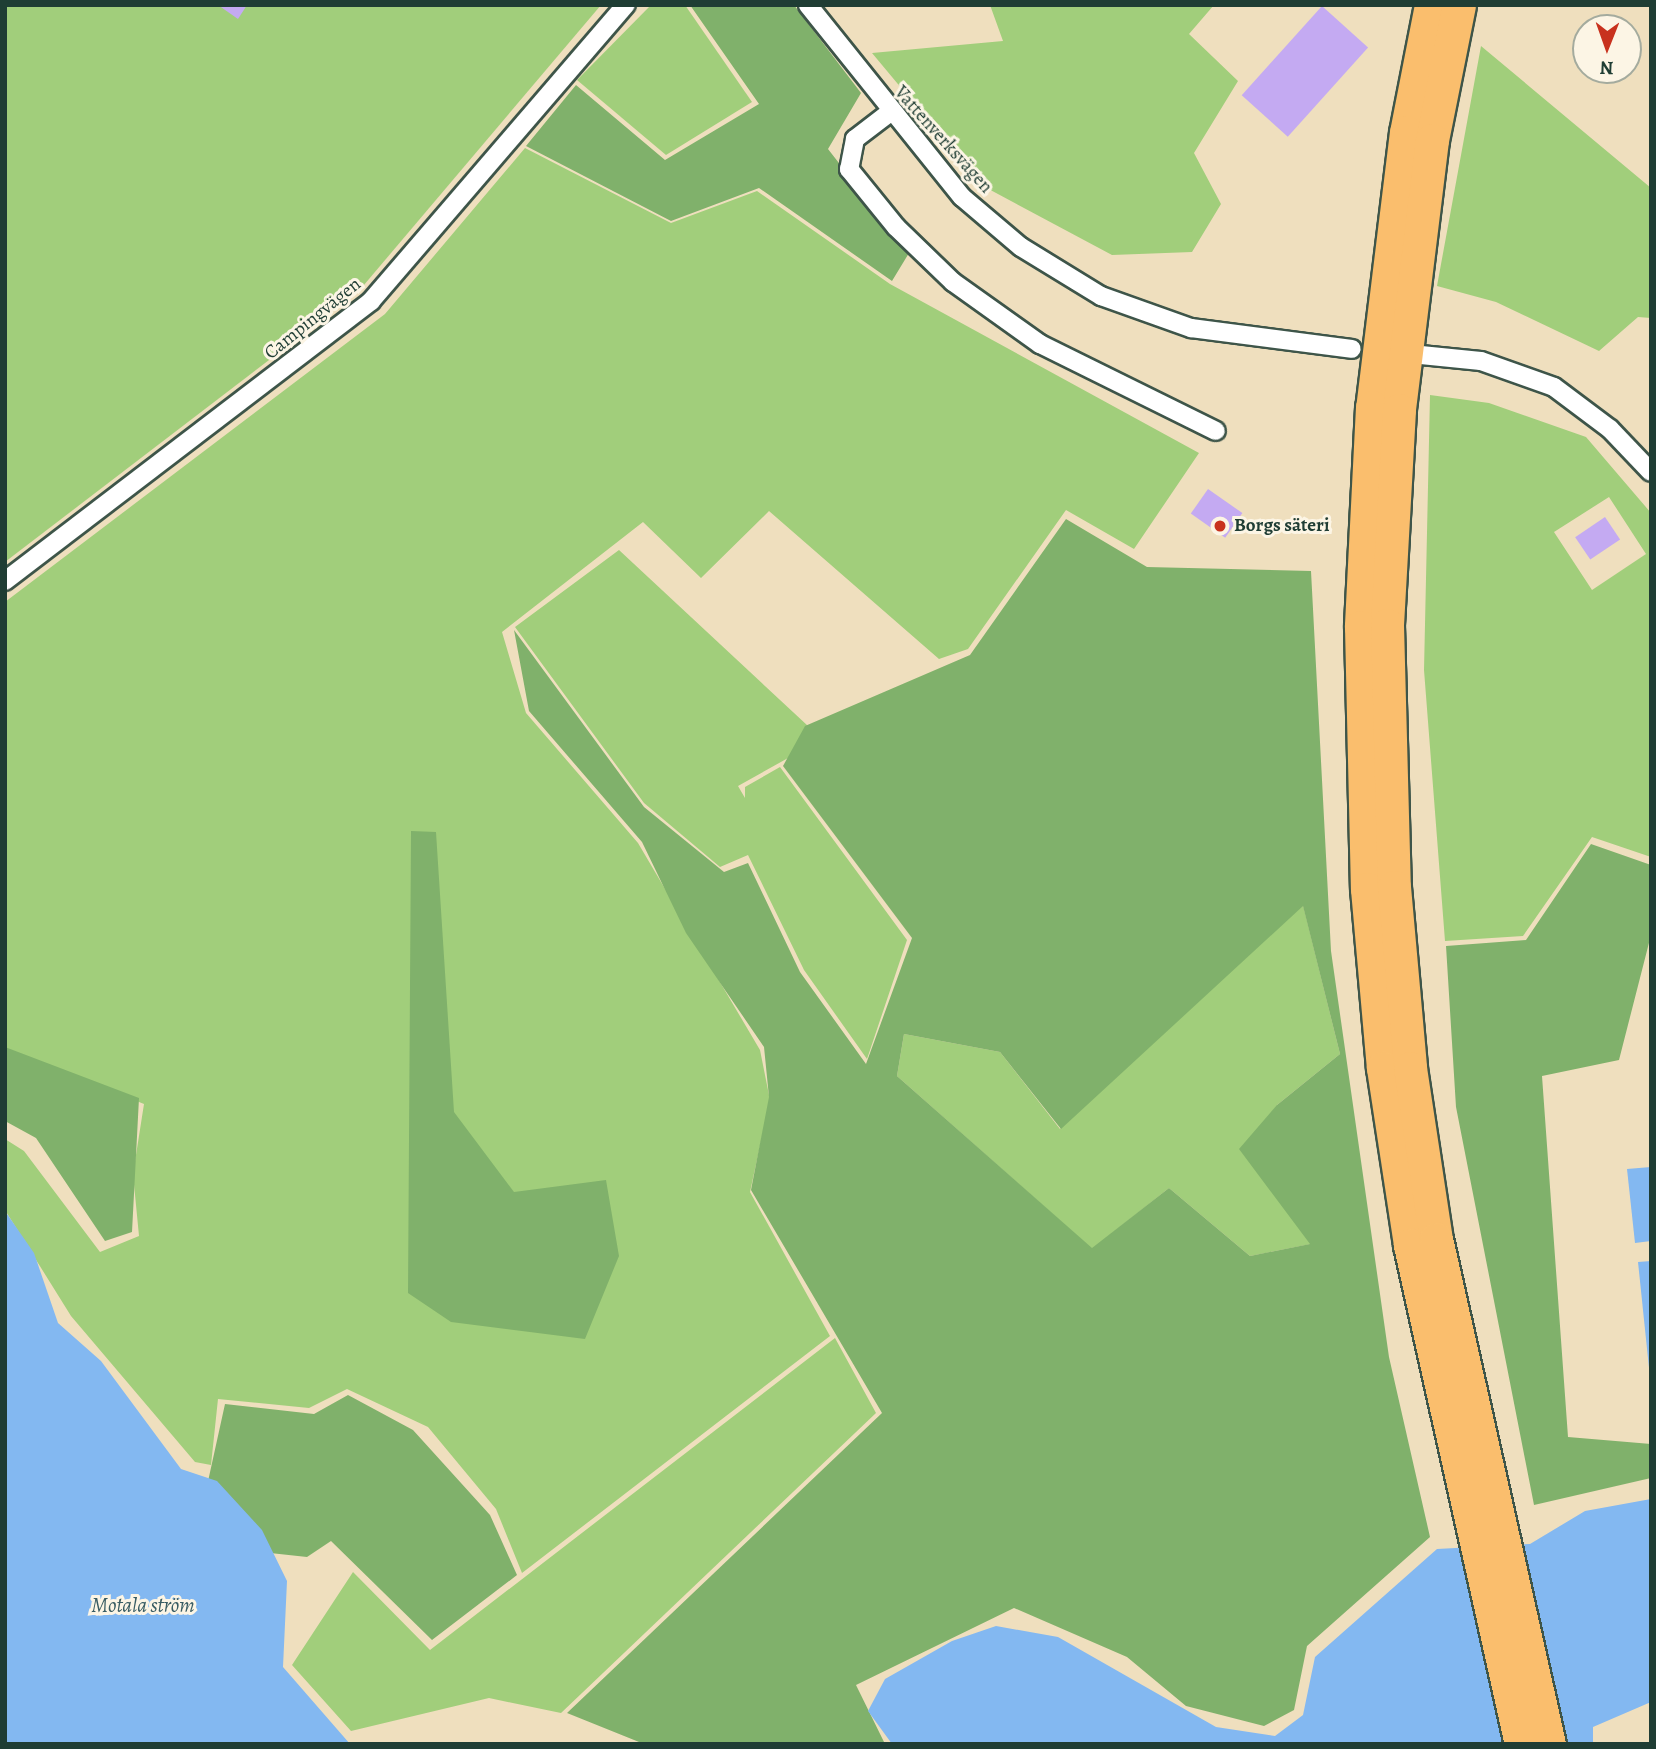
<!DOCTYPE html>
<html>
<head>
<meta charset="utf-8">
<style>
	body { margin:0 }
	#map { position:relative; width:1656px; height:1749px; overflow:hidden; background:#efdfbe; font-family:Alegreya,serif }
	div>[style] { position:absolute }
	.green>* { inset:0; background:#a1ce7b }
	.forest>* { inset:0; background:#80b16b }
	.water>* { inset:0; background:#83b8f1 }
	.building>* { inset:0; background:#c4aaf2; transform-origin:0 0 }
	.roads { filter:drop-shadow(2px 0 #3e5549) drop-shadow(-2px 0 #3e5549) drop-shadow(0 2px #3e5549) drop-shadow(0 -2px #3e5549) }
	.street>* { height:18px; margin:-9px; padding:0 9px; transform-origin:9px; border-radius:9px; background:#fff }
	.highway>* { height:33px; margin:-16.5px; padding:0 16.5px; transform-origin:16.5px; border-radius:16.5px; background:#fabe6d }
	.dots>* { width:19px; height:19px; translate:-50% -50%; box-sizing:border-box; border:4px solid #fcf5e5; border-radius:50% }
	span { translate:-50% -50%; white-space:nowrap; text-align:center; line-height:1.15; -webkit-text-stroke:6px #fcf5e5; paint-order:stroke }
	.street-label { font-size:19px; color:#1f3d34 }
	.poi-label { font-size:19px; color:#1f3d34; font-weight:700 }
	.left { translate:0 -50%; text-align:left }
	.water-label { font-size:21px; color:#385c63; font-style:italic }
	.frame { position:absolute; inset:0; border:7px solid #1f3d34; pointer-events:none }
	.north { position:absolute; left:1572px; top:14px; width:70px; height:70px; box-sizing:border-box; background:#fcf5e5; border:2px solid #a4ab9e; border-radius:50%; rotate:181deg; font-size:19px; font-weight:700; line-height:28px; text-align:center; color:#1f3d34 }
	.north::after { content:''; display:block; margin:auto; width:24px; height:32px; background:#c8321e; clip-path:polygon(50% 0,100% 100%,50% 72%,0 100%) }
</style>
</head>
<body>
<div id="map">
	<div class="green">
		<div style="clip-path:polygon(5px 5px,601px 5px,358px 292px,5px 562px)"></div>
		<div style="clip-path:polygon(651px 5px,685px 5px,752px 102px,666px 155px,577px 80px)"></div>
		<div style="clip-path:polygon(990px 5px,1214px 5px,1189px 34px,1238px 81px,1194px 153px,1221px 204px,1192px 252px,1112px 255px,983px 186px,872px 53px,1003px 41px)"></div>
		<div style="clip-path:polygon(1481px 46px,1651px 188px,1651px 318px,1638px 317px,1599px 351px,1496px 302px,1437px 286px)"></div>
		<div style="clip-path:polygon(525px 148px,671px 223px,757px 191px,890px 284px,1199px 453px,1134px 549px,1066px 510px,968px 649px,939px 659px,769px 511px,701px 578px,643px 522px,502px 632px,526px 713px,638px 843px,760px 1050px,770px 1100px,750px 1192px,830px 1336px,522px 1573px,496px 1509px,428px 1427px,347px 1389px,309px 1408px,218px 1399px,211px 1465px,195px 1462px,71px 1316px,5px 1210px,5px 1139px,24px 1151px,100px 1252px,139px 1236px,133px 1174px,144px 1104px,5px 1048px,5px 602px,385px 314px)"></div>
		<div style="clip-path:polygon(evenodd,1430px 395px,1489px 403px,1586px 437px,1651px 513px,1651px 857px,1592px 837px,1523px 936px,1445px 941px,1424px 670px,1430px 395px,1609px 497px,1646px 554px,1592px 590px,1554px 532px,1609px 497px)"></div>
		<div style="clip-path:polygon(619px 550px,822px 739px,738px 786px,745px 798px,745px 787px,780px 767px,907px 940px,867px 1059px,804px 970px,748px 855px,720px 867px,644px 803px,515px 627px)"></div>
		<div style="clip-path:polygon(1303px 905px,1340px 1054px,1277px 1105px,1290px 1215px,1311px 1244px,1250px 1256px,1169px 1188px,1092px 1249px,897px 1076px,904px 1034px,1000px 1052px,1060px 1129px)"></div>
		<div style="clip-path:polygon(835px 1338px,876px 1413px,561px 1713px,489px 1698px,351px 1731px,292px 1665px,353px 1572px,430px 1650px)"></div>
	</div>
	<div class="forest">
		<div style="clip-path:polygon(690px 5px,794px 5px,861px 93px,828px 149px,909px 253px,892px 281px,759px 188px,671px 221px,526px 146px,576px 85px,665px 160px,759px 104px)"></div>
		<div style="clip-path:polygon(evenodd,1066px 519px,1147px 567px,1311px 571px,1331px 951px,1389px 1357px,1430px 1537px,1307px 1646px,1294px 1710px,1264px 1726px,1186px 1706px,1127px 1657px,1014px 1608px,856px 1685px,885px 1744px,644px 1744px,567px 1713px,882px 1413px,751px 1190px,769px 1097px,764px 1047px,686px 933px,642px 842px,529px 711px,514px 630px,644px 807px,724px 872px,748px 863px,800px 972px,866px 1064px,912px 938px,783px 766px,805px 726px,970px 655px,1066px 519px,1303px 906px,1340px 1054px,1277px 1105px,1239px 1149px,1310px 1244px,1250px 1256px,1169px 1188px,1092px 1248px,897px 1076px,904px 1034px,1000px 1052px,1061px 1129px,1303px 906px)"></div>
		<div style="clip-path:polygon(411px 831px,436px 832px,454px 1112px,514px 1192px,606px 1180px,619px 1256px,585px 1339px,451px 1322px,408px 1293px)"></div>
		<div style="clip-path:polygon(1591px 844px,1651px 865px,1651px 935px,1619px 1060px,1542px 1076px,1568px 1437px,1651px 1444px,1651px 1478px,1534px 1505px,1456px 1107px,1446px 946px,1526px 940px)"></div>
		<div style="clip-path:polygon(5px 1047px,139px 1098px,132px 1232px,105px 1241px,36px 1138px,5px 1121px)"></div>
		<div style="clip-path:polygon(348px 1395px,413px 1430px,490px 1515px,517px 1575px,432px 1640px,331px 1541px,307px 1557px,194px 1545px,225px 1404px,314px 1414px)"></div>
	</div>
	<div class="water">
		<div style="clip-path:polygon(1651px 1167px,1651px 1241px,1635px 1243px,1627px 1169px)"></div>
		<div style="clip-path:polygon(5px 1211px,34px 1253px,58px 1323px,101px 1361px,181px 1469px,217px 1481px,262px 1530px,287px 1581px,283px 1667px,350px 1744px,5px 1744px)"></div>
		<div style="clip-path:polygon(1651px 1261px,1651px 1387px,1638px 1262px)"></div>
		<div style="clip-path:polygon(1651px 1499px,1651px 1702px,1593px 1727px,1593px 1744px,892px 1744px,868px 1711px,885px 1679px,952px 1641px,996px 1626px,1058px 1637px,1216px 1727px,1275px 1736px,1303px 1715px,1315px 1657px,1437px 1549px,1530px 1544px,1585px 1511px)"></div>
	</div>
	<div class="building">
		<div style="clip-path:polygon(218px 5px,247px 5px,238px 19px)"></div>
		<div style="left:1322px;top:6px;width:62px;height:120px;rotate:42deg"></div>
		<div style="left:1208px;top:489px;width:42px;height:30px;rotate:35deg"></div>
		<div style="left:1605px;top:517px;width:27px;height:36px;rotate:56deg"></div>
	</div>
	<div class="roads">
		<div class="street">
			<div style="left:808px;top:5px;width:246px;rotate:51.3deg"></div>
			<div style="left:962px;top:197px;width:77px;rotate:40.3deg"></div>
			<div style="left:1021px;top:247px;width:94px;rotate:31.5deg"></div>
			<div style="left:1101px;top:296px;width:96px;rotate:19.6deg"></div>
			<div style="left:1191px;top:328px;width:162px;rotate:7.4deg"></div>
			<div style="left:889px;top:113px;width:43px;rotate:142.6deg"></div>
			<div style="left:855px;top:139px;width:31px;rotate:101deg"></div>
			<div style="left:849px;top:169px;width:75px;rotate:51deg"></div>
			<div style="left:896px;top:227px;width:79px;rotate:44deg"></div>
			<div style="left:953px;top:282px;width:107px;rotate:35.5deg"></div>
			<div style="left:1040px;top:344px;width:196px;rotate:26.3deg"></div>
			<div style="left:1421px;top:355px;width:60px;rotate:5.7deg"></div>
			<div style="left:1481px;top:361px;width:77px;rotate:19.6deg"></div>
			<div style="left:1554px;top:387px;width:70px;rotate:36.9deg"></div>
			<div style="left:1610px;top:429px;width:59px;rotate:46.4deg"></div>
			<div style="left:5px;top:581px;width:461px;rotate:-37.4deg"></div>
			<div style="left:371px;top:301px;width:391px;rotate:-49.3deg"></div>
		</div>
		<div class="highway">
			<div style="left:1431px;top:5px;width:129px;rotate:101.1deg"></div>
			<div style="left:1406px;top:132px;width:277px;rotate:97deg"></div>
			<div style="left:1372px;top:407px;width:220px;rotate:92.9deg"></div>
			<div style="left:1361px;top:627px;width:262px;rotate:88.7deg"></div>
			<div style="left:1367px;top:889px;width:180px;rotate:84.9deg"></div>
			<div style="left:1383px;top:1068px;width:179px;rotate:81.3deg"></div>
			<div style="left:1410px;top:1245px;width:511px;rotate:77.46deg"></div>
			<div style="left:1459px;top:5px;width:138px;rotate:101.3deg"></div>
			<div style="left:1432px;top:140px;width:272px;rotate:97deg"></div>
			<div style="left:1399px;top:410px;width:215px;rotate:93.2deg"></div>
			<div style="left:1387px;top:625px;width:262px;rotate:88.5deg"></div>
			<div style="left:1394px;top:887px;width:182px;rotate:84.9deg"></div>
			<div style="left:1410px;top:1068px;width:173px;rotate:81.4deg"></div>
			<div style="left:1436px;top:1239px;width:517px;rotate:77.39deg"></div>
		</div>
	</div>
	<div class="dots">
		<div style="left:1220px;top:526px;background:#c8321e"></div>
	</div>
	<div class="street-label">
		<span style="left:943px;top:140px;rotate:48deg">Vattenverksvägen</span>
		<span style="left:313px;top:319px;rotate:-39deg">Campingvägen</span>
	</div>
	<div class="poi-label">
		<span class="left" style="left:1234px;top:526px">Borgs säteri</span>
	</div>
	<div class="water-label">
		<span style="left:143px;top:1605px">Motala ström</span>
	</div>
	<div class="frame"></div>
	<div class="north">N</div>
</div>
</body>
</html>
